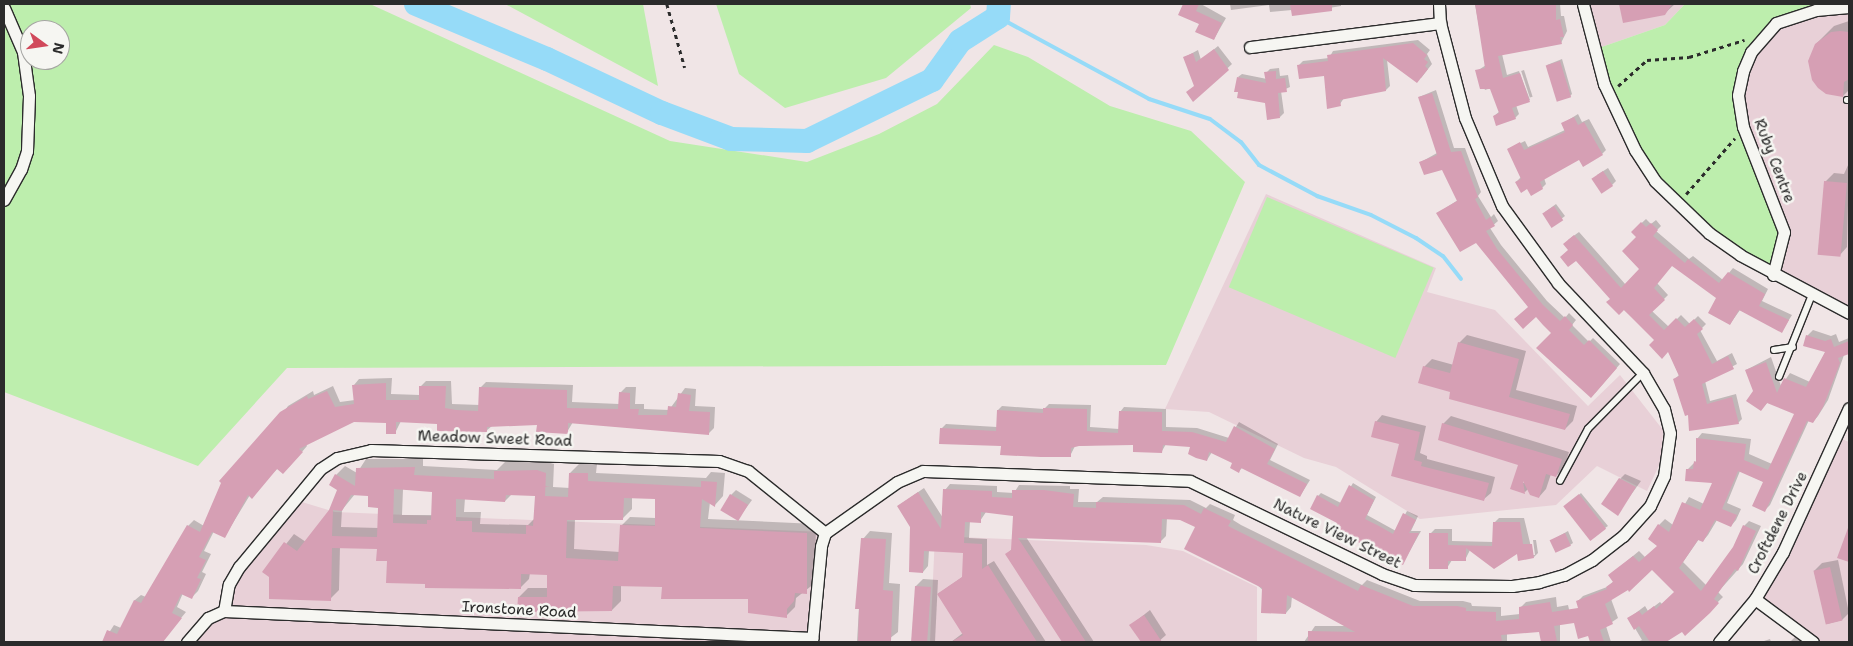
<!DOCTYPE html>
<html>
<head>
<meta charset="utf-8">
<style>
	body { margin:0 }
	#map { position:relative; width:1853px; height:646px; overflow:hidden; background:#f0e5e6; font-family:"Shantell Sans",sans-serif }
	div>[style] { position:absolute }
	.built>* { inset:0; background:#e8d0d7 }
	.green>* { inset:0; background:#bdeead; transform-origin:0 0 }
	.shadow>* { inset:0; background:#0003; transform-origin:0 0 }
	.stream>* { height:4px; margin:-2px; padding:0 2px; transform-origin:2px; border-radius:2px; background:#96dbf8 }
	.river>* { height:24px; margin:-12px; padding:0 12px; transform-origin:12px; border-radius:12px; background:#96dbf8 }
	.building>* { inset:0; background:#d69fb4; transform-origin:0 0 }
	.path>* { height:2.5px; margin-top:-1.25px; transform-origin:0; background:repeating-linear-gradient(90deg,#2b2b2b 0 4px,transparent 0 8px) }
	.roads { filter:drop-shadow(1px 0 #2b2b2b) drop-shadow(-1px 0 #2b2b2b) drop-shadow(0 1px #2b2b2b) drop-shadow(0 -1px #2b2b2b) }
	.service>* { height:5.5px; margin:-2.75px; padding:0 2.75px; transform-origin:2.75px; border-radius:2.75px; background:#f6f6f2 }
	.minor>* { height:11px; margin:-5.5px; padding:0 5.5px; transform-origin:5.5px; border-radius:5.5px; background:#f6f6f2 }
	span { translate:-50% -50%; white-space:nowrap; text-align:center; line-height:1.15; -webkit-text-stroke:5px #f6f6f2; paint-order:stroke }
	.street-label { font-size:15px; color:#2b2b2b }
	.frame { position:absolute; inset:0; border:5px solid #2b2b2b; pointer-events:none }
	.north { position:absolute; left:20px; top:20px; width:50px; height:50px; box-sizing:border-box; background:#f6f6f2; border:1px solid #a5a5a2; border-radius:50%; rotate:104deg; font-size:14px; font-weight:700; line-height:20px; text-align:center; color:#2b2b2b }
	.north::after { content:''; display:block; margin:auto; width:18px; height:22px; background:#d1495b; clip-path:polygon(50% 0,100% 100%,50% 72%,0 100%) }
</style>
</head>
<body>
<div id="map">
	<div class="built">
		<div style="clip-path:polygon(1583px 4px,1685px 4px,1665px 25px,1593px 50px)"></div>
		<div style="clip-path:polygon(1849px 8px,1849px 312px,1774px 275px,1743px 127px,1743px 71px,1776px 24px)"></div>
		<div style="clip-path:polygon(1266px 194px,1436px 268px,1427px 292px,1495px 310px,1588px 406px,1620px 375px,1663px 430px,1661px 461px,1647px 491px,1597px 466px,1556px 505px,1420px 519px,1336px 467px,1304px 458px,1209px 412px,1165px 409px)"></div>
		<div style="clip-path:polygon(1837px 437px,1849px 442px,1849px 642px,1812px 642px,1755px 599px)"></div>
		<div style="clip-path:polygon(292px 499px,335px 512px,825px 532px,811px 642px,186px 642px,224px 611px,229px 583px)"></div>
		<div style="clip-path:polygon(935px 536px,1146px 545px,1183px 551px,1257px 587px,1257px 642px,930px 642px)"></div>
	</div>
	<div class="green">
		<div style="clip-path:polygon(evenodd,4px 4px,370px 4px,670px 141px,807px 162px,879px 134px,937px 104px,994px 45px,1028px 57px,1110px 106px,1191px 131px,1245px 182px,1166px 365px,287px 368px,198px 466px,4px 392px,4px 4px,30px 30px,60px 30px,60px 60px,30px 60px,30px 30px)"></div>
		<div style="clip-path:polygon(505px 4px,643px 4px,658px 86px)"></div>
		<div style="clip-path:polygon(716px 4px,970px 4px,971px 8px,886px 78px,785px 108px,739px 74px)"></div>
		<div style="clip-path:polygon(1685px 4px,1849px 4px,1776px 24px,1751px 52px,1740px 113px,1781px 218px,1774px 275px,1740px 254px,1656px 181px,1593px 50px,1665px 25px)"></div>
		<div style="left:1267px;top:197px;width:181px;height:98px;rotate:23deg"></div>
	</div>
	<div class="shadow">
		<div style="clip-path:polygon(1185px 4px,1201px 4px,1226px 18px,1214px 39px,1200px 24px,1180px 14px)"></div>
		<div style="clip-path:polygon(1230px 4px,1341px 4px,1341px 6px,1293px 14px,1292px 10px,1270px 12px,1269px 5px,1231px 10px)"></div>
		<div style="clip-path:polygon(1475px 4px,1560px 4px,1561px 16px,1564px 16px,1567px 31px,1561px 43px,1502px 54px,1507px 75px,1519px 71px,1530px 100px,1516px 105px,1519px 114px,1515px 118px,1494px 116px,1500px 111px,1491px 88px,1485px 90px,1477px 71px,1486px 65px)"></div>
		<div style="clip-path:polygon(1621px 4px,1669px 5px,1675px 4px,1665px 13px,1624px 22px)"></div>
		<div style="clip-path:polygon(1849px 21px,1849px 90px,1843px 96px,1816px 44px,1834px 26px)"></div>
		<div style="clip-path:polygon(1418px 40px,1430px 50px,1427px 54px,1432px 64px,1421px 78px,1387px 60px,1390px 86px,1386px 90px,1344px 98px,1340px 104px,1325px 74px,1299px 65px,1303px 61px,1329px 58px,1333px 51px)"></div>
		<div style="clip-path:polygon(1218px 46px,1232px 64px,1193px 100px,1195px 86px,1185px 57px,1198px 50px,1201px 60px)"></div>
		<div style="clip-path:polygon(1562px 59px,1572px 94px,1570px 96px,1547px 65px)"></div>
		<div style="clip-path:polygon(1279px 68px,1280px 76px,1288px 75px,1290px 87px,1281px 91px,1284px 113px,1280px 117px,1238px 77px,1242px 74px,1267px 79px,1266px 73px,1270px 69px)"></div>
		<div style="left:1524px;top:70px;width:28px;height:3px;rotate:72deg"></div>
		<div style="clip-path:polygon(1436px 90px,1454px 148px,1465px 148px,1481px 192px,1478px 196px,1491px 217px,1494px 214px,1498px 221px,1490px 228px,1501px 245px,1547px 301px,1565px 318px,1569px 313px,1576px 320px,1572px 325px,1589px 342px,1593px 338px,1620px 364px,1595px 393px,1553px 333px,1477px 241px,1438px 213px,1458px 200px,1442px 168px,1421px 162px,1437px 153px,1419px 97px)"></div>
		<div style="clip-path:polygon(1578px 114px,1582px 122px,1589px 119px,1606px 150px,1602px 154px,1580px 158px,1544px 178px,1546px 184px,1542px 188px,1527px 187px,1516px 182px,1521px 177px,1508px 149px,1525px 141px,1528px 147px,1565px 130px,1562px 124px)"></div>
		<div style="clip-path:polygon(1849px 163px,1847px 247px,1839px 256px,1825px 182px,1834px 173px,1844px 174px)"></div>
		<div style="clip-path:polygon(1608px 168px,1616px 181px,1612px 185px,1597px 175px)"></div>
		<div style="clip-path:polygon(1556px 204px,1565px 216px,1552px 226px,1545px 212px)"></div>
		<div style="clip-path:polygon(1646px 219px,1651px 224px,1656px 220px,1661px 226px,1656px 231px,1689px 259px,1693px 256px,1723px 280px,1733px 268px,1768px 289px,1762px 301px,1792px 315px,1782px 331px,1740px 310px,1730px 324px,1718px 298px,1673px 264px,1657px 283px,1668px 295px,1652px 311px,1669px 327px,1681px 315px,1690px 324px,1698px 316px,1706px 324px,1700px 330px,1717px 361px,1732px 353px,1737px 364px,1705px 381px,1710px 401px,1736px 394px,1742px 419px,1738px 423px,1689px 413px,1675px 379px,1679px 375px,1668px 350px,1612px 299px,1569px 250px,1568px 240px,1579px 232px,1626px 285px,1640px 269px,1638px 237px,1632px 232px)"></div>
		<div style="clip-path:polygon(1813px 330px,1831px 336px,1836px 334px,1839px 342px,1849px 338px,1849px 353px,1844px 355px,1828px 400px,1818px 416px,1813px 422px,1809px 420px,1770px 505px,1765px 510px,1764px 482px,1740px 471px,1727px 503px,1741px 509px,1736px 520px,1731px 526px,1717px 520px,1708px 535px,1703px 541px,1699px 539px,1683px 562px,1707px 586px,1734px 548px,1744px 526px,1749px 521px,1761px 526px,1743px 564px,1718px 592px,1723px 597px,1685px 634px,1682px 630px,1666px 642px,1637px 642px,1642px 640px,1629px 618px,1645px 606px,1648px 611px,1660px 602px,1662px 604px,1676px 592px,1652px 568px,1611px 599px,1618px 618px,1606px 626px,1611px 642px,1591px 642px,1577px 602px,1583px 596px,1607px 587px,1614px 581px,1610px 575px,1639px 551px,1645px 557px,1659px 545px,1659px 525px,1665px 519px,1673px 525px,1689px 497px,1704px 504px,1714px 482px,1688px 469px,1698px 459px,1697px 439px,1702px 433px,1751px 439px,1749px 454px,1772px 464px,1796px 413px,1768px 402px,1761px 410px,1746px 370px,1771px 357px,1781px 386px,1790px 373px,1810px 382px,1826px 351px,1807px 336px)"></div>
		<div style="clip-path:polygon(1467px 335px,1526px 351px,1516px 390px,1577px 406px,1573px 421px,1565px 429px,1424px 367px,1432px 359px,1454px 365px,1459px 343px)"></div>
		<div style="clip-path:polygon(392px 378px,391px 394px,420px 395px,420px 387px,426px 381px,451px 381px,452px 404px,480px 405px,480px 388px,486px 382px,573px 385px,572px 402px,619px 404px,620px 393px,626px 387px,636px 387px,635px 404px,644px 404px,644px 409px,669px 410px,685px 388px,696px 389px,695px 406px,715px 407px,714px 428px,708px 434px,573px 422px,567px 432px,538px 424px,492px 426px,486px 431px,438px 423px,401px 421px,395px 433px,387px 421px,354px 420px,306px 444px,307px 446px,289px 467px,278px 468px,250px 495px,225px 536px,214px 531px,204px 551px,211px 554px,202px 572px,206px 574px,198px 591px,192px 597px,183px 593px,177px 607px,186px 612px,162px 641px,156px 639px,154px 642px,103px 642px,114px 625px,121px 628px,135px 600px,141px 595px,146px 597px,188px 526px,194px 520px,204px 526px,288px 406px,313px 391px,314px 395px,333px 386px,340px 402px,355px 400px,354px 385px,359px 379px)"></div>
		<div style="clip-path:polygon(1049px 404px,1091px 405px,1090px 427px,1119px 429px,1120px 412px,1124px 407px,1166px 409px,1166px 427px,1197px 428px,1229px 438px,1239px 422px,1278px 444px,1270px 460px,1310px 480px,1300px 496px,1243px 467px,1239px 471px,1234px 463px,1212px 452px,1207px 460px,1192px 445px,1166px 444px,1162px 451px,1134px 443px,1075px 446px,1070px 456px,1002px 445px,941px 429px,946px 424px,997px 427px,998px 410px,1002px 406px,1044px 409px)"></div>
		<div style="clip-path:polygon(1382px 415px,1426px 426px,1420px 453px,1427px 456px,1427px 459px,1495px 477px,1491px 493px,1484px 499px,1392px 475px,1400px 443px,1376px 422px)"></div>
		<div style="clip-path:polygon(evenodd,1451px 416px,1569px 452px,1564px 468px,1556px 476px,1551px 474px,1546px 489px,1539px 497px,1531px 494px,1528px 489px,1525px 492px,1512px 488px,1519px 464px,1439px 439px,1443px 424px,1451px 416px,1521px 475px,1524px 475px,1525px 483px,1522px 483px,1521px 475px)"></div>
		<div style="clip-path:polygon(evenodd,366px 459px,423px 459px,423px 466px,497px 470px,505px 462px,547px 462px,554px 464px,553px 487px,570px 488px,570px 473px,579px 464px,597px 464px,596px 473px,706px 478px,711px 472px,725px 473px,723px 496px,715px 505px,710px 502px,708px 519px,816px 524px,815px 583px,796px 598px,795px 607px,786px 616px,749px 598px,663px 586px,621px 585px,621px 601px,612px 610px,519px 597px,528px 588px,548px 588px,549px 573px,530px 573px,529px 579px,520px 588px,426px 583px,388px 560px,378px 548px,340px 547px,339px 590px,330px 599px,264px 572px,294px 534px,306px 542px,331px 510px,339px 489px,336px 475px,345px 466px,357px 473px,366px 459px,403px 489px,433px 491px,432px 515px,402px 515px,403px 489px,366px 459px,355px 494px,370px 494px,379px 506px,379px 528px,341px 527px,342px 510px,355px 494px,366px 459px,512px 494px,536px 495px,535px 518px,528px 525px,480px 524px,481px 512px,464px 512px,465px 498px,505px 501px,512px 494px,366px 459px,632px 497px,656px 498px,656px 518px,630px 517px,621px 526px,620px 552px,574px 549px,575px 519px,623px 518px,632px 509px,632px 497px)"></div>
		<div style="clip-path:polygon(1625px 474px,1641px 481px,1617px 514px,1620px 479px)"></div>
		<div style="clip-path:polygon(1353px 483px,1376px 497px,1367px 515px,1396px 531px,1407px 511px,1418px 516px,1411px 531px,1421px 531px,1403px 563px,1339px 522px,1318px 496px,1321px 493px,1341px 503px)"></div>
		<div style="clip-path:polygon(950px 484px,997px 486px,997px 492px,1014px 493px,1019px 485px,1070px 486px,1070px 489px,1079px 489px,1078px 502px,1097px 502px,1103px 497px,1190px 500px,1206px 508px,1210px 504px,1235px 515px,1233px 520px,1241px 525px,1362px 585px,1367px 580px,1420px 601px,1463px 601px,1471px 603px,1472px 606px,1501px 607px,1501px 616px,1520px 614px,1520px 608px,1526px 602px,1556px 597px,1557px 607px,1568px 605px,1571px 618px,1560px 624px,1560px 642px,1542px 642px,1540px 631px,1507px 633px,1507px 642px,1375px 642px,1367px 638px,1367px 642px,1304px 642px,1315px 626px,1347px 626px,1292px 596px,1291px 607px,1286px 613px,1197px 526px,1181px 518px,1167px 518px,1166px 536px,1160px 542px,1026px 537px,1094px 642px,1063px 642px,1007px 554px,1012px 549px,1014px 515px,986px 512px,980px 521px,970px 521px,969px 538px,987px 539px,987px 565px,994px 561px,1046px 642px,951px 642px,963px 633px,938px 594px,964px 576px,964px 552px,929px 550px,928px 566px,923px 572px,912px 527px,898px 506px,924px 488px,943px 518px,945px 490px)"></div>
		<div style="clip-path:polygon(736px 490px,752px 500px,738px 519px,731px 495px)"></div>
		<div style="clip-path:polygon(1581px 493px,1608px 526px,1605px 528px,1565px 508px)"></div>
		<div style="clip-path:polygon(1499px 518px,1524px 518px,1533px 555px,1535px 555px,1533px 540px,1536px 540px,1538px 553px,1534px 557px,1518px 552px,1470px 550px,1465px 560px,1452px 560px,1447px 568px,1430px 534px,1435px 529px,1452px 529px,1452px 541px,1494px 542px,1495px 522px)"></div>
		<div style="clip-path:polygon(870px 531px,892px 533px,889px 583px,900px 584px,898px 632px,885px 642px,857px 642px,863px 539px)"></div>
		<div style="clip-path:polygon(1568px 531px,1573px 543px,1570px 545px,1552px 540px)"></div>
		<div style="clip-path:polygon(1838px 560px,1849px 613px,1842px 620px,1827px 624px,1814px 571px,1822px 563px)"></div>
		<div style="clip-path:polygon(923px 579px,938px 580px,935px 642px,914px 642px,916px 586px)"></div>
		<div style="clip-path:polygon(1150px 610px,1166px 635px,1158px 642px,1142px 642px,1131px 625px)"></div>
		<div style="clip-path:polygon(1795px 637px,1802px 642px,1790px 642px)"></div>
		<div style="clip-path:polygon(1770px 639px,1771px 642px,1760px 642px,1761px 642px)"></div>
	</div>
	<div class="stream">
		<div style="left:998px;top:17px;width:172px;rotate:28.5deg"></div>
		<div style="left:1149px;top:99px;width:64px;rotate:18.2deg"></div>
		<div style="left:1210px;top:119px;width:39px;rotate:37deg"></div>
		<div style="left:1241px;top:142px;width:29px;rotate:52deg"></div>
		<div style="left:1259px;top:165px;width:66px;rotate:28.1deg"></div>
		<div style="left:1317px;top:196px;width:57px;rotate:19.4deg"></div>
		<div style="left:1371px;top:215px;width:51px;rotate:27.1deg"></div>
		<div style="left:1416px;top:238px;width:32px;rotate:34deg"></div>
		<div style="left:1443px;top:256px;width:29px;rotate:52deg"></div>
	</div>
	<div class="river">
		<div style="left:416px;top:4px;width:142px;rotate:22.8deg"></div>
		<div style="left:547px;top:59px;width:127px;rotate:25.2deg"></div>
		<div style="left:662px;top:113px;width:74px;rotate:20.6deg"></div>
		<div style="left:731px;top:139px;width:76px;rotate:1.5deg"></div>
		<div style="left:807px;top:141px;width:139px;rotate:-26deg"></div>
		<div style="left:932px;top:80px;width:48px;rotate:-54.3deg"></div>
		<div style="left:960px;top:41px;width:45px;rotate:-32.3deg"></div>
		<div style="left:998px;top:17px;width:13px;rotate:-86deg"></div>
	</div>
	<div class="building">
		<div style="clip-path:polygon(1183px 4px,1199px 4px,1196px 11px,1222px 23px,1214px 40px,1195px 32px,1199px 24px,1178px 15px)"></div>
		<div style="clip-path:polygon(1290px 4px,1332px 4px,1332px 11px,1292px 16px)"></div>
		<div style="clip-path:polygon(1475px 4px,1556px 4px,1556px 20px,1560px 19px,1564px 37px,1560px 37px,1562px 44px,1498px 56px,1503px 78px,1520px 73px,1530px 102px,1512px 108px,1516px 119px,1496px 126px,1493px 116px,1499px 113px,1490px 89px,1480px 89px,1475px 70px,1485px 68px)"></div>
		<div style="clip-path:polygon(1619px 4px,1672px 4px,1665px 15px,1623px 23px)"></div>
		<div style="clip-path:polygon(1840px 31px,1849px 32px,1849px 79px,1844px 82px,1843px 97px,1826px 94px,1818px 88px,1812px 80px,1808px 61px,1815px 44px,1831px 32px)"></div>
		<div style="clip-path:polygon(1413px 43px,1427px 55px,1424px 59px,1428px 62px,1425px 66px,1428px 69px,1417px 83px,1383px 58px,1386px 91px,1340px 100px,1341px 106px,1327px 109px,1324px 76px,1299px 79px,1297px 65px,1328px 61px,1327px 55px)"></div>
		<div style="clip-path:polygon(1214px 49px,1229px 70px,1193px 102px,1186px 92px,1194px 86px,1183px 57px,1193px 53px,1196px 62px)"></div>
		<div style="left:1560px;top:61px;width:38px;height:15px;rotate:73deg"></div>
		<div style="clip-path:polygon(1276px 71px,1276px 79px,1285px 78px,1287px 92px,1278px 93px,1280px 118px,1267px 120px,1265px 103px,1237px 98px,1238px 92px,1234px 92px,1237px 77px,1266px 83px,1264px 72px)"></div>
		<div style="clip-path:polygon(1432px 93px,1451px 152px,1461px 151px,1478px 197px,1475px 199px,1486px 220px,1490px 217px,1495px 226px,1486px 231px,1497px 249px,1543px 305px,1560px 321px,1565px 316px,1573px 325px,1569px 330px,1584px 345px,1589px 340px,1617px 368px,1591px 398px,1536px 348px,1551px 333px,1543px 325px,1536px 317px,1523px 329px,1514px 319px,1528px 307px,1476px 243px,1460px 252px,1436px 213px,1457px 201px,1442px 170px,1424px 175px,1419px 162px,1437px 155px,1418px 97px)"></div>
		<div style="clip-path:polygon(1574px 117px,1578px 125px,1584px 122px,1603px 155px,1583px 167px,1579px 160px,1554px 174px,1540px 182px,1543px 189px,1531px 196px,1527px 189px,1521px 193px,1515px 182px,1521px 179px,1507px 149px,1520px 142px,1524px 150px,1543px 142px,1565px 132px,1561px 123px)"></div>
		<div style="left:1603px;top:171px;width:18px;height:14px;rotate:56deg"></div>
		<div style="left:1824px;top:181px;width:23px;height:74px;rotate:5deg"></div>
		<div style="left:1554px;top:206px;width:17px;height:14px;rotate:57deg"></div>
		<div style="clip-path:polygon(1641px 222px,1646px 227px,1651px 223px,1658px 230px,1653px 236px,1685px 263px,1688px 259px,1719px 283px,1728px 272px,1765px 294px,1759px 306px,1789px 320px,1782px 333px,1739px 310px,1730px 325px,1708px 313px,1716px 298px,1672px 266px,1654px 288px,1665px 300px,1649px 315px,1664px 330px,1676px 318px,1685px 327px,1694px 319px,1703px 329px,1697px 334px,1712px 364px,1728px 356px,1734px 369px,1702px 384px,1707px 404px,1732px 397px,1739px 424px,1689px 431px,1688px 415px,1685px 416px,1673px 379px,1679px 376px,1668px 352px,1662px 359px,1649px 345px,1654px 340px,1624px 310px,1619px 315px,1606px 302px,1610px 299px,1576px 261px,1568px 267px,1560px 257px,1568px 250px,1563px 244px,1574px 235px,1621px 288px,1639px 269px,1622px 251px,1636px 237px,1631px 232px)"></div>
		<div style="clip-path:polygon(1806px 335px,1825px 341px,1831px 339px,1834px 347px,1849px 341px,1849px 354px,1838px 358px,1840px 363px,1823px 407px,1813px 423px,1807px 421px,1765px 512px,1752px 506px,1763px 482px,1738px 471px,1722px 509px,1737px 515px,1731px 527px,1715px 520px,1703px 542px,1698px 540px,1679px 568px,1701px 591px,1733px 547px,1743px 525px,1756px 531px,1738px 571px,1735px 569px,1714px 599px,1719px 603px,1710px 613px,1685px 636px,1682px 632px,1666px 642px,1650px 642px,1639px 626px,1634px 630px,1627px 618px,1639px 611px,1642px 615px,1654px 606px,1656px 609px,1674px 592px,1652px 570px,1629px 592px,1628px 590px,1605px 604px,1613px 624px,1600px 630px,1604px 642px,1590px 642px,1588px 636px,1578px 639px,1574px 623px,1554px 626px,1557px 642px,1541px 642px,1539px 632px,1501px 635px,1502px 642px,1308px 642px,1308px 631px,1355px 632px,1287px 595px,1286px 614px,1261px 613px,1262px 588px,1184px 549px,1195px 527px,1180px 520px,1162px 519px,1161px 543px,1018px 538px,1086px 642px,1062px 642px,1005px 554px,1011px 550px,1013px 516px,981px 512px,981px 523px,965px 522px,964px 543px,982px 544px,982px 569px,988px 565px,1037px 642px,951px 642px,963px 635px,937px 594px,962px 577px,963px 553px,924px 551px,923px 573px,909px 572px,910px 527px,897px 506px,918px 492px,941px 529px,943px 489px,992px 491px,992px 497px,1012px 498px,1012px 490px,1044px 490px,1074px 494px,1073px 507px,1096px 508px,1096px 502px,1184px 505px,1201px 514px,1204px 508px,1231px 521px,1228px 526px,1358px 591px,1361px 585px,1413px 606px,1457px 606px,1466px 608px,1466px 611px,1496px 612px,1496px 621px,1519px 619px,1519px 607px,1550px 602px,1552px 612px,1578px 608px,1576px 601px,1607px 589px,1606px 587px,1613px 582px,1608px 575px,1633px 556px,1639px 562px,1657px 546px,1648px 539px,1658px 524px,1669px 532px,1682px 502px,1700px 510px,1712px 483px,1685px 481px,1686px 469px,1693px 469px,1694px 461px,1696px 462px,1696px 438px,1746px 444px,1744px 460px,1768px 470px,1794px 414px,1767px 403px,1761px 411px,1746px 401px,1753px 391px,1745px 370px,1766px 362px,1777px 393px,1784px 378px,1806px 387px,1825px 352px,1803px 346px)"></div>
		<div style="clip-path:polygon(1458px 342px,1519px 359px,1509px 397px,1570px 414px,1565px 430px,1449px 399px,1450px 392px,1418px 383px,1423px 366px,1450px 373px)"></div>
		<div style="clip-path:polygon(386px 383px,386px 400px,419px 400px,419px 386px,446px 386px,445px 408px,456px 410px,478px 411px,479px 387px,567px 390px,567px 408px,618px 409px,619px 392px,630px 393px,630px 409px,639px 409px,638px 415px,667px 415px,668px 406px,676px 407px,678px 393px,691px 395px,689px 411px,710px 412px,709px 435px,568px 423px,568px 434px,536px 432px,537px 425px,487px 427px,487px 432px,437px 431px,437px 424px,396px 422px,396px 434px,386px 434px,386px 423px,354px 422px,299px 449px,303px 452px,283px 474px,277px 469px,252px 499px,248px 495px,225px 538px,212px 532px,199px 557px,206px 560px,197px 578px,201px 579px,192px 599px,181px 594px,172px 613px,182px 618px,163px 642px,102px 642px,107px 630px,117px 634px,134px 600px,141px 603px,187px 525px,200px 532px,221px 483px,219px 481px,280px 412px,307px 396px,308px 399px,327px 391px,335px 407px,354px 404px,352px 385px)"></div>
		<div style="clip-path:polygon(1043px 408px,1087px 409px,1087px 431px,1118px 433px,1119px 411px,1162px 412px,1162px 431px,1192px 432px,1226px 442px,1234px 426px,1275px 449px,1267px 464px,1307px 484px,1300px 497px,1241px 468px,1239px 473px,1230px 468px,1232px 463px,1209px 452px,1207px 461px,1196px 458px,1188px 454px,1190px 447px,1163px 445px,1162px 453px,1133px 452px,1133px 445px,1079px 446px,1071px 448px,1071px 457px,1041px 457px,1000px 455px,1001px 446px,939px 444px,940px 428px,996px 431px,997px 410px,1043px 413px)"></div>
		<div style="clip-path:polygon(1375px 421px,1420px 432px,1414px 460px,1422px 462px,1421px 466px,1489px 483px,1484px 501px,1391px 476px,1399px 444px,1371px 437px)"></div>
		<div style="clip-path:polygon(1442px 423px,1562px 459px,1556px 477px,1546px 474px,1539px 498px,1530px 495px,1523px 481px,1525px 494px,1510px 489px,1518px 465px,1438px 440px)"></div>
		<div style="clip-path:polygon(evenodd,415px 467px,414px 475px,494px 479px,494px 471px,537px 470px,546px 473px,545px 496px,568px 497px,569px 473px,588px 473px,588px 481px,701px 487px,701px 481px,717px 482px,715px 507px,702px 499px,700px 528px,807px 533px,807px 594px,795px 593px,794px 601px,787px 609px,787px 618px,748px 613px,748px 599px,661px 599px,662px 587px,613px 586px,612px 611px,517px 612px,518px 597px,547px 597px,547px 575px,521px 574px,521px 589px,425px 588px,425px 584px,386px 583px,387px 561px,376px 561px,377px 549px,332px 548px,331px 601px,269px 599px,269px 577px,262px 572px,284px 542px,297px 551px,329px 510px,337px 490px,329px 485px,335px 474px,355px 486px,356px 468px,415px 467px,394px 489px,432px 492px,431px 520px,427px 520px,427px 524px,393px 523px,394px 489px,415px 467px,351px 495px,368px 496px,368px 507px,378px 508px,377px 537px,332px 536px,333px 510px,342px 511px,351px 495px,415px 467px,506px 495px,535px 496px,533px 526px,526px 525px,526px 534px,472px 532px,472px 521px,456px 521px,456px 499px,505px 502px,506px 495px,415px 467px,624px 498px,655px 499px,655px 526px,620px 525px,618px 561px,566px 558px,567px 520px,623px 520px,624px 498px)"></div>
		<div style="clip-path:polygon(1619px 478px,1636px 487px,1618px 516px,1601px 504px)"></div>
		<div style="clip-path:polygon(1349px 485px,1374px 500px,1365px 519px,1379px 526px,1393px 534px,1403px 513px,1416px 520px,1409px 533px,1419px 533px,1403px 565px,1334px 530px,1337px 523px,1310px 509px,1317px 495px,1338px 507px)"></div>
		<div style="left:730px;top:494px;width:21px;height:19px;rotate:31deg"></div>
		<div style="left:1579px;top:494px;width:44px;height:20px;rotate:52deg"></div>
		<div style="clip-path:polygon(1493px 522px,1520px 522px,1523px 544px,1532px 544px,1534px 558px,1518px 561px,1517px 554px,1494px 569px,1466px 548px,1466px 561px,1448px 561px,1448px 569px,1429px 569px,1429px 533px,1448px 533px,1448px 545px,1492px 546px)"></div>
		<div style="clip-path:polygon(1848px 528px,1849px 528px,1849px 562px,1837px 558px)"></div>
		<div style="left:1565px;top:533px;width:14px;height:17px;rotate:65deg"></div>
		<div style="clip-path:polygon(861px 538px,886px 539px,883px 590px,893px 591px,891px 641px,858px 642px,859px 609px,855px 609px)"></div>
		<div style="left:1830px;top:567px;width:55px;height:17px;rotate:77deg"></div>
		<div style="left:915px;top:586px;width:16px;height:56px;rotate:4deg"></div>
		<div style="clip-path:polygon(1144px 615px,1162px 642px,1141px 642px,1129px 625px)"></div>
	</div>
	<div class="path">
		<div style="left:667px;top:4px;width:66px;rotate:74.3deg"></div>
		<div style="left:1618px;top:86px;width:39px;rotate:-42deg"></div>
		<div style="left:1647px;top:60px;width:42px;rotate:-4.1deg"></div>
		<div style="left:1689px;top:57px;width:58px;rotate:-17.2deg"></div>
		<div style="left:1686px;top:194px;width:74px;rotate:-48.8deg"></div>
	</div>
	<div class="roads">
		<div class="service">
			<div style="left:1847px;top:100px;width:2px"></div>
			<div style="left:1774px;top:350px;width:19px;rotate:-9deg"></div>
			<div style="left:1779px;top:377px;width:88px;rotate:-68.1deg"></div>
			<div style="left:1560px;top:481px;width:59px;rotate:-61.7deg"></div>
			<div style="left:1588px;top:429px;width:78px;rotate:-45.5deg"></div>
		</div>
		<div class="minor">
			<div style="left:1583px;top:4px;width:83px;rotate:75.3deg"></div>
			<div style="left:1604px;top:84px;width:73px;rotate:64.8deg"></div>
			<div style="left:1635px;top:150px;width:37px;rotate:57deg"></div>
			<div style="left:1655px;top:181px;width:75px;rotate:43.9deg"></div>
			<div style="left:1709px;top:233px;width:38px;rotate:35deg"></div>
			<div style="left:1740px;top:255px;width:123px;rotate:28deg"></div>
			<div style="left:4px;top:8px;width:48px;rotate:66.6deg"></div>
			<div style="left:23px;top:52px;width:44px;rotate:82.2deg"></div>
			<div style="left:29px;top:96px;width:55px;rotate:92.1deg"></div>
			<div style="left:27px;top:151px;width:19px;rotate:108deg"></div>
			<div style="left:21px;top:169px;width:35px;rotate:119deg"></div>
			<div style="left:1250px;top:47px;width:192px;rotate:-7.2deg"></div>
			<div style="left:1773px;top:275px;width:44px;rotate:-75.7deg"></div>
			<div style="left:1784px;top:232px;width:113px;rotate:-111.3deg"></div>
			<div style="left:1743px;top:127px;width:32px;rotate:-99deg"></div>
			<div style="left:1738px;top:95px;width:25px;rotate:-78deg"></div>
			<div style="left:1743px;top:71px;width:21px;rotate:-67deg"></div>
			<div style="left:1751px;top:52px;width:38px;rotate:-49deg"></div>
			<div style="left:1776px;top:23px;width:42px;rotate:-18deg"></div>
			<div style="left:1816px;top:10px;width:33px;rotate:-5deg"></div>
			<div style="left:1755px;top:599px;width:72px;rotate:36.6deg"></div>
			<div style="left:224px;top:611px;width:27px;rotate:-80deg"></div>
			<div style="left:229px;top:584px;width:20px;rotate:-60deg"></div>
			<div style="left:239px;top:567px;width:127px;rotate:-50.4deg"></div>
			<div style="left:320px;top:469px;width:20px;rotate:-33deg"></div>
			<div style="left:337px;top:458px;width:35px;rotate:-13deg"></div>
			<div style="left:371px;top:450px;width:348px;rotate:1.8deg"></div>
			<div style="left:719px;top:461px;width:31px;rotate:19deg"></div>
			<div style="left:748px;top:471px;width:99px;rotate:38.8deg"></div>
			<div style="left:187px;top:642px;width:32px;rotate:-49deg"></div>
			<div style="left:208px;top:618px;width:17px;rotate:-24deg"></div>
			<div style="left:224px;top:611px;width:589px;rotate:2.63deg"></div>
			<div style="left:812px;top:642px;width:96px;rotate:-84.6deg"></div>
			<div style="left:821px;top:546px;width:14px;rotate:-73deg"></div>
			<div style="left:825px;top:533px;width:88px;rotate:-35.3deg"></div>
			<div style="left:897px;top:482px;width:28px;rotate:-23deg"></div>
			<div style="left:923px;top:471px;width:267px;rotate:2.1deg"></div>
			<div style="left:1190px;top:481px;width:213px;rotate:25.8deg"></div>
			<div style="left:1382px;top:574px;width:34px;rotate:19deg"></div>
			<div style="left:1414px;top:585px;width:98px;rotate:0.6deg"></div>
			<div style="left:1512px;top:586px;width:27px;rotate:-8deg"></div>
			<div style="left:1539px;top:582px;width:26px;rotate:-16deg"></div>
			<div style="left:1564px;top:575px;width:32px;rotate:-28deg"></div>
			<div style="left:1592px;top:560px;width:39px;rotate:-38deg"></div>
			<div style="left:1623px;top:536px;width:40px;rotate:-48deg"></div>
			<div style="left:1650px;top:506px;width:33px;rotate:-65deg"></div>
			<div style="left:1664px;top:476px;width:43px;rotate:-82.1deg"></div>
			<div style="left:1670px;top:433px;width:25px;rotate:-104deg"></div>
			<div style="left:1664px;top:409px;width:42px;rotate:-120.3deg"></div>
			<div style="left:1643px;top:373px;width:124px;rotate:-133.4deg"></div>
			<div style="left:1558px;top:283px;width:95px;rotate:-126deg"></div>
			<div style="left:1502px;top:206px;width:95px;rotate:-112.8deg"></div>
			<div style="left:1465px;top:118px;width:98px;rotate:-104.7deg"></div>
			<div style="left:1440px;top:23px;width:19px;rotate:-93deg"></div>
			<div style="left:1719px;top:642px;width:56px;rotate:-50.1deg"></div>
			<div style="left:1755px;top:599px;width:55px;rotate:-59.2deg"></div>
			<div style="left:1783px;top:552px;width:158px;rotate:-65.4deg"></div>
		</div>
	</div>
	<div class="street-label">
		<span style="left:1774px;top:161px;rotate:69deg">Ruby Centre</span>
		<span style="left:495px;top:439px;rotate:2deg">Meadow Sweet Road</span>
		<span style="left:1778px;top:523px;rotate:-63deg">Croftdene Drive</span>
		<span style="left:1337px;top:534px;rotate:26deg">Nature View Street</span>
		<span style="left:519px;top:610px;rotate:3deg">Ironstone Road</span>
	</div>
	<div class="frame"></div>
	<div class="north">N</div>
</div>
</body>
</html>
